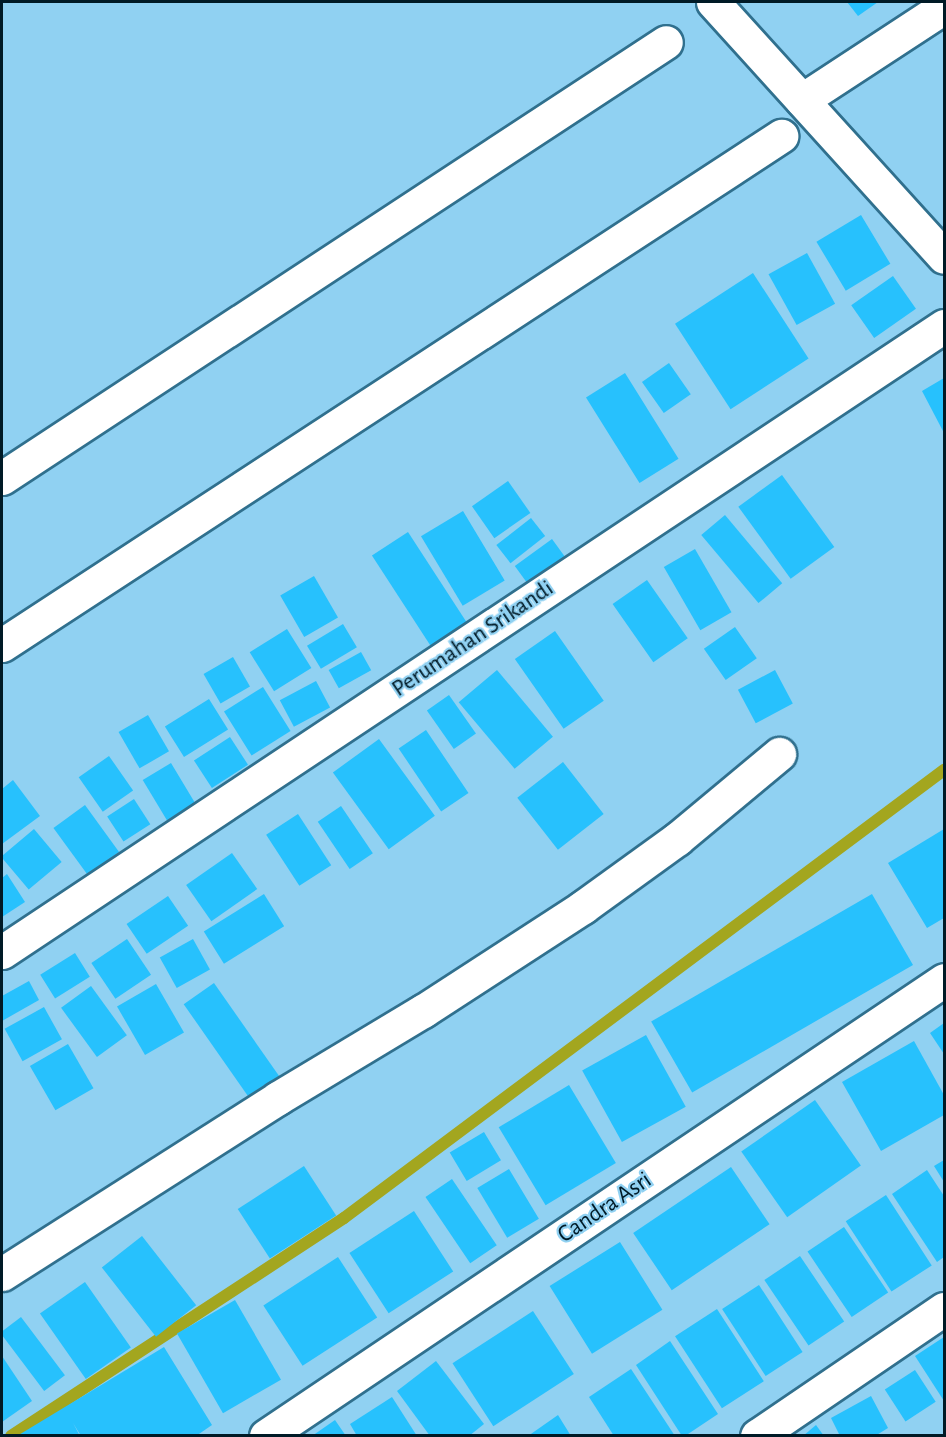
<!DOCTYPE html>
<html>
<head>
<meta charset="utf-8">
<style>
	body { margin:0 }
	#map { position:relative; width:946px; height:1437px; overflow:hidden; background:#90d1f2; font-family:"Alegreya Sans",sans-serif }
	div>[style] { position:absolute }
	.stream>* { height:12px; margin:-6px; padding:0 6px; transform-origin:6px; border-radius:6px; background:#a3a61f }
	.building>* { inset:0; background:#27c1fd; transform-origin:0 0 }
	.roads { filter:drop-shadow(2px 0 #30708e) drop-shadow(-2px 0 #30708e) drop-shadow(0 2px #30708e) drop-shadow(0 -2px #30708e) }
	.minor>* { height:33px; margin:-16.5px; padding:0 16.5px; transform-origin:16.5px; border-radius:16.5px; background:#fff }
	span { translate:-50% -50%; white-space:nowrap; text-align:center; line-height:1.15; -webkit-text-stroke:4.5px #90d1f2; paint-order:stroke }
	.street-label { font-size:24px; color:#001a26 }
	.frame { position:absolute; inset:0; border:3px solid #001a26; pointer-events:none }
</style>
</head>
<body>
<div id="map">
	<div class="stream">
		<div style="left:11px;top:1436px;width:398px;rotate:-33.2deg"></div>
		<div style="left:344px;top:1218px;width:749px;rotate:-36.75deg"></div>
	</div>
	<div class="building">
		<div style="clip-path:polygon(847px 2px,878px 2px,858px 16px)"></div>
		<div style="left:861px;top:215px;width:57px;height:52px;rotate:59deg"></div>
		<div style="left:807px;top:253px;width:58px;height:44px;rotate:61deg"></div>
		<div style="left:753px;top:273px;width:102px;height:93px;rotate:57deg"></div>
		<div style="left:893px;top:276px;width:40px;height:51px;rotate:55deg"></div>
		<div style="left:669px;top:363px;width:38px;height:33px;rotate:55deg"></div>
		<div style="left:625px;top:373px;width:101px;height:46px;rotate:58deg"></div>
		<div style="clip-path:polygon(944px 378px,944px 433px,922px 391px)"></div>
		<div style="left:782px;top:475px;width:89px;height:54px;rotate:54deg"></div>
		<div style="left:508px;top:481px;width:39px;height:44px;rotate:55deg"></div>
		<div style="left:463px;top:511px;width:81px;height:49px;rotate:59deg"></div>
		<div style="left:725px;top:515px;width:89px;height:31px;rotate:50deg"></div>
		<div style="left:531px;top:518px;width:23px;height:44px;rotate:52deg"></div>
		<div style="left:408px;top:532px;width:113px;height:43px;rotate:57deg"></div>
		<div style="left:552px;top:539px;width:22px;height:46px;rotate:54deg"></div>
		<div style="left:695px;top:549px;width:73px;height:36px;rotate:60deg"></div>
		<div style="left:314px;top:576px;width:48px;height:39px;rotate:60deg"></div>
		<div style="left:647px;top:580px;width:71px;height:42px;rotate:55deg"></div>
		<div style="left:343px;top:624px;width:27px;height:42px;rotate:59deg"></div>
		<div style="left:735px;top:627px;width:38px;height:38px;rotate:55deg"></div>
		<div style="left:287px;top:629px;width:46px;height:44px;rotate:58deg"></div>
		<div style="left:555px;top:631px;width:85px;height:49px;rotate:55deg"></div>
		<div style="left:361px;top:652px;width:21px;height:37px;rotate:61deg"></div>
		<div style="left:233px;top:657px;width:34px;height:34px;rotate:60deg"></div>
		<div style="left:497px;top:670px;width:87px;height:50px;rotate:50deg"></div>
		<div style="left:775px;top:670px;width:38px;height:42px;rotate:62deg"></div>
		<div style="left:316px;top:681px;width:30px;height:41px;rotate:62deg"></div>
		<div style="left:263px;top:687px;width:52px;height:46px;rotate:58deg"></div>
		<div style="left:449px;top:695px;width:47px;height:27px;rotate:55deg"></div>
		<div style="left:209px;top:699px;width:36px;height:52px;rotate:58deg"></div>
		<div style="left:148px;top:715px;width:42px;height:34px;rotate:60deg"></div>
		<div style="left:426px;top:730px;width:76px;height:33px;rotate:56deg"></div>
		<div style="left:230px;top:737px;width:33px;height:43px;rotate:57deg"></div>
		<div style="left:379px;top:739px;width:95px;height:57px;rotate:54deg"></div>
		<div style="left:109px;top:756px;width:42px;height:37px;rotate:55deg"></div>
		<div style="left:563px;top:762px;width:66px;height:58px;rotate:52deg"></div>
		<div style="left:171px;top:763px;width:54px;height:33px;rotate:59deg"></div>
		<div style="clip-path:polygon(13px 780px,40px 816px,2px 844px,2px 789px)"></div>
		<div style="left:134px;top:799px;width:30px;height:32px;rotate:57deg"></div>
		<div style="left:85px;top:805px;width:58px;height:39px;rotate:54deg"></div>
		<div style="left:341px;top:806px;width:57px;height:28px;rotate:56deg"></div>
		<div style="left:298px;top:814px;width:61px;height:38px;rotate:57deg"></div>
		<div style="left:34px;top:829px;width:43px;height:43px;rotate:50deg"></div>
		<div style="clip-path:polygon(944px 829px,944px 918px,927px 928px,888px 863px)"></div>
		<div style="left:232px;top:853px;width:44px;height:56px;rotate:55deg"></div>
		<div style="clip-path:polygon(7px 874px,25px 902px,2px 917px,2px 878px)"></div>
		<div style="left:264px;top:894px;width:38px;height:71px;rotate:58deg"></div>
		<div style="left:872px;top:894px;width:82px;height:255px;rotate:60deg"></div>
		<div style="left:168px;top:896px;width:36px;height:50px;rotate:56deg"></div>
		<div style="left:127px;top:939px;width:43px;height:43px;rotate:56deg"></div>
		<div style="left:193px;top:939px;width:35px;height:38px;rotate:61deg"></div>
		<div style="left:75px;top:953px;width:28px;height:41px;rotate:58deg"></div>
		<div style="clip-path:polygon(29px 981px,39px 1000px,2px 1021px,2px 996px)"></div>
		<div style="left:214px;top:983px;width:115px;height:37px;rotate:55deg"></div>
		<div style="left:156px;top:984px;width:56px;height:45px;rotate:60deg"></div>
		<div style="left:91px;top:986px;width:61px;height:37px;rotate:54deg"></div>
		<div style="left:44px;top:1007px;width:37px;height:45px;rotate:61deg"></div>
		<div style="clip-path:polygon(944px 1023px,944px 1054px,930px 1033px)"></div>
		<div style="left:646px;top:1035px;width:82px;height:73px;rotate:61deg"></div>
		<div style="clip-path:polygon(914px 1041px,944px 1095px,944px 1115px,881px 1151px,842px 1082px)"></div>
		<div style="left:68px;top:1044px;width:51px;height:44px;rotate:60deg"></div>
		<div style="left:569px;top:1085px;width:91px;height:82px;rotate:59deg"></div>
		<div style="left:815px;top:1100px;width:80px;height:90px;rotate:55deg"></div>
		<div style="left:484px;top:1132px;width:33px;height:40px;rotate:59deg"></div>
		<div style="clip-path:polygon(944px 1160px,944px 1182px,934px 1166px)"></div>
		<div style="left:304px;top:1166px;width:59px;height:79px;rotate:57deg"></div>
		<div style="left:731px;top:1167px;width:69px;height:118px;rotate:56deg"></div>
		<div style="left:509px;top:1169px;width:58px;height:37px;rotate:59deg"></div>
		<div style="clip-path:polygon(927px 1170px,944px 1196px,944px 1257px,937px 1262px,892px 1194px)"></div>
		<div style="left:452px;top:1179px;width:80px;height:32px;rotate:56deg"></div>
		<div style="left:886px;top:1195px;width:84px;height:48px;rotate:57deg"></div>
		<div style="left:414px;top:1211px;width:72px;height:77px;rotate:57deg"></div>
		<div style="left:844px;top:1227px;width:79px;height:44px;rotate:56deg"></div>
		<div style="left:142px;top:1236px;width:88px;height:51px;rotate:52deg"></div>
		<div style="left:620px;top:1242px;width:80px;height:83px;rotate:58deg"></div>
		<div style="left:800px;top:1256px;width:79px;height:43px;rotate:56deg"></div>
		<div style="left:338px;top:1257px;width:72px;height:89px;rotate:57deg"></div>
		<div style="left:85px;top:1282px;width:80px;height:55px;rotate:55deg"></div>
		<div style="left:759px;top:1285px;width:80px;height:44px;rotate:57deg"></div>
		<div style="left:235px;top:1300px;width:92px;height:67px;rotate:60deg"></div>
		<div style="left:717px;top:1309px;width:86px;height:50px;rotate:57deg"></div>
		<div style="left:533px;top:1311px;width:75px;height:96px;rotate:57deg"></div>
		<div style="left:21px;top:1317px;width:73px;height:26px;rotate:53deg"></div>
		<div style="clip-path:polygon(944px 1337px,944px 1401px,915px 1356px)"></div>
		<div style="clip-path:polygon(670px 1341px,718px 1414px,685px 1436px,682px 1436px,636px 1365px)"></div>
		<div style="clip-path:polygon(164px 1347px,212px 1425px,196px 1436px,81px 1436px,73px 1423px,80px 1436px,17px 1436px)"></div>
		<div style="clip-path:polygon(2px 1356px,32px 1401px,2px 1422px)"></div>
		<div style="clip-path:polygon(436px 1361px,484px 1424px,469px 1436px,430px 1436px,397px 1391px)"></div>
		<div style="clip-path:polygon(631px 1369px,675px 1436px,614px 1436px,589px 1397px)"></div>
		<div style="left:915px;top:1370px;width:38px;height:36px;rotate:57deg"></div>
		<div style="clip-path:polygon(871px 1396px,888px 1428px,875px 1436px,840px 1436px,831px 1418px)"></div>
		<div style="clip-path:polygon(392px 1397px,417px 1436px,357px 1436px,350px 1424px)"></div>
		<div style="clip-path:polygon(558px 1415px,571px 1436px,528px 1436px)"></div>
		<div style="clip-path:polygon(335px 1420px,346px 1436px,312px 1436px)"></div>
		<div style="clip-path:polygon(816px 1425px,824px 1436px,803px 1436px)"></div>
	</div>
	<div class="roads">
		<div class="minor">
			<div style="left:713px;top:2px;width:344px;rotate:47.8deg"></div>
			<div style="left:802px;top:100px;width:170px;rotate:-33.2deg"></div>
			<div style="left:2px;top:478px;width:794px;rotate:-33.29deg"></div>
			<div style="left:2px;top:645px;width:931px;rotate:-33.16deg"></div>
			<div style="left:2px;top:952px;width:1131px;rotate:-33.61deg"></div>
			<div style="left:2px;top:1274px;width:327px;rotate:-32.5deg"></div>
			<div style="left:278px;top:1098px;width:169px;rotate:-31deg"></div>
			<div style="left:423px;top:1011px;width:191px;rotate:-33deg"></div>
			<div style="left:583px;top:907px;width:116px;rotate:-35.9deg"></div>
			<div style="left:677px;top:839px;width:133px;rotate:-39.8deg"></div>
			<div style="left:266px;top:1436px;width:817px;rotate:-33.92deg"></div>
			<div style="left:757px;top:1436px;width:226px;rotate:-34.2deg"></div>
		</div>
	</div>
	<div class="street-label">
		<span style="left:473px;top:639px;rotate:-34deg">Perumahan Srikandi</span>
		<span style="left:605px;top:1208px;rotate:-34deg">Candra Asri</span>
	</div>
	<div class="frame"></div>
</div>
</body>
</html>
